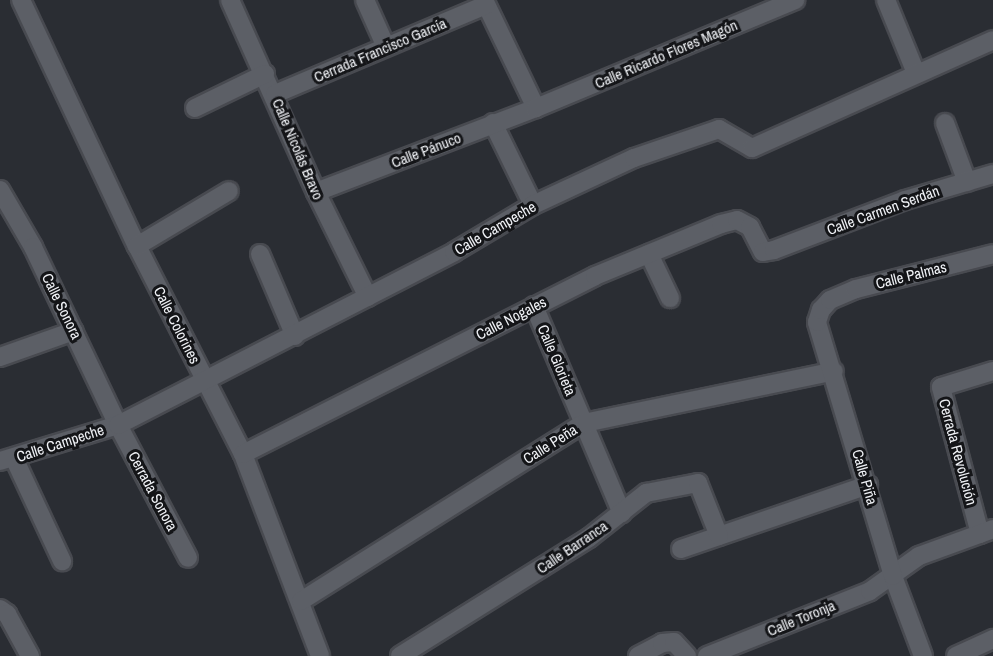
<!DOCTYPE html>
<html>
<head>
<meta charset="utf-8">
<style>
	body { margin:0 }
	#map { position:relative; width:993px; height:656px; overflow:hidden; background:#2a2d33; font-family:"Archivo Narrow",sans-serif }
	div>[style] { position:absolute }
	.roads { filter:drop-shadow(2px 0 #484a50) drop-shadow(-2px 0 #484a50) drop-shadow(0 2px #484a50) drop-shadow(0 -2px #484a50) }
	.street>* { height:18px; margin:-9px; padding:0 9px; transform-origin:9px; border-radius:9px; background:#5c5f66 }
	span { translate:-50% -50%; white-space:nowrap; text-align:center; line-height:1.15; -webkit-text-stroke:6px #141518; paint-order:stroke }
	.street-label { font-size:15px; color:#f0f2f6 }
</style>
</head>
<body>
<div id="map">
	<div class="roads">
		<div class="street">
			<div style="left:21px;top:0;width:272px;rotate:64.8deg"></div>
			<div style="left:137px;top:246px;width:233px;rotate:63deg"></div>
			<div style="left:243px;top:454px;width:216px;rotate:69.1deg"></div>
			<div style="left:230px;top:0;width:210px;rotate:65.9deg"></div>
			<div style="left:316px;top:192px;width:117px;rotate:63.7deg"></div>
			<div style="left:365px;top:0;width:51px;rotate:65.9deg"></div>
			<div style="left:484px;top:0;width:120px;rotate:64.3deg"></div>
			<div style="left:886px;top:0;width:79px;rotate:67.7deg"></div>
			<div style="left:275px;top:94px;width:229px;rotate:-22.9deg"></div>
			<div style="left:195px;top:108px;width:78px;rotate:-25.9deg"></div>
			<div style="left:493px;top:123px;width:91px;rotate:64deg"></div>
			<div style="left:945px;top:123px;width:63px;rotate:69.6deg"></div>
			<div style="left:0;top:190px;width:66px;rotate:59.9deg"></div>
			<div style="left:33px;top:247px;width:197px;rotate:64.5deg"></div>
			<div style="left:118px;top:425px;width:150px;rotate:62.2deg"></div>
			<div style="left:316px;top:192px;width:235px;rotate:-20.9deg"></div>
			<div style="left:536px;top:108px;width:281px;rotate:-22.6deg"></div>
			<div style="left:137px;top:246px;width:107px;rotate:-30.9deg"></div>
			<div style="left:260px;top:254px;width:89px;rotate:66.9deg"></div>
			<div style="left:649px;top:254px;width:49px;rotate:64.5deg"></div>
			<div style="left:534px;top:306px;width:225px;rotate:67deg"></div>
			<div style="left:0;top:357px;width:78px;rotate:-19.4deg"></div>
			<div style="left:243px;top:454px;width:394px;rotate:-26.8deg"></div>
			<div style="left:595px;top:276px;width:136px;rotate:-22.4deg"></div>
			<div style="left:721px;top:224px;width:16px;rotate:-14deg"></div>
			<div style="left:737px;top:220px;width:15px;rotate:28deg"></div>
			<div style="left:750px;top:227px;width:28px;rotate:63deg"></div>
			<div style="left:763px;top:252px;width:11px;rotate:-10deg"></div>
			<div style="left:774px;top:250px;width:140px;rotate:-20.9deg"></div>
			<div style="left:905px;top:200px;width:92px;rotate:-16.5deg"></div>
			<div style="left:14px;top:458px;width:114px;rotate:65deg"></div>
			<div style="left:0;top:461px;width:123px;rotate:-17deg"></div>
			<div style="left:118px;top:425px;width:378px;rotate:-27.2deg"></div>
			<div style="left:454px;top:252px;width:92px;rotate:-30.7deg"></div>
			<div style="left:533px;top:205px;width:111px;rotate:-25deg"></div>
			<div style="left:634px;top:158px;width:90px;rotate:-18.8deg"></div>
			<div style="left:719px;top:129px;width:38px;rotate:30deg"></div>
			<div style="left:752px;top:148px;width:264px;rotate:-24.1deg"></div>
			<div style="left:980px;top:534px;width:152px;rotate:-104.9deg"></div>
			<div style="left:941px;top:387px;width:54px;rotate:-17.1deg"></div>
			<div style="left:681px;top:549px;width:198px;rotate:-18.9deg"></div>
			<div style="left:301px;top:601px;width:334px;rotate:-32.2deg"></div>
			<div style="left:584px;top:423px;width:255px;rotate:-11.7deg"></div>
			<div style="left:0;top:609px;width:9px;rotate:36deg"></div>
			<div style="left:7px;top:614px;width:48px;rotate:61.3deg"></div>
			<div style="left:400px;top:656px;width:223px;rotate:-32deg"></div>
			<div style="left:589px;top:538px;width:73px;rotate:-38.3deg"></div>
			<div style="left:646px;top:493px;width:53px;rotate:-10.9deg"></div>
			<div style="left:698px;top:483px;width:57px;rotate:68.4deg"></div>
			<div style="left:638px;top:656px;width:27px;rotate:-28deg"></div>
			<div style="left:662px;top:643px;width:12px;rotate:-5deg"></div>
			<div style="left:674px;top:642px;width:19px;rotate:47deg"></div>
			<div style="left:707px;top:656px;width:175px;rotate:-21.7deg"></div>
			<div style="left:870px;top:591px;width:60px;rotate:-35.5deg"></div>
			<div style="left:919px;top:556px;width:79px;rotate:-20deg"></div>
			<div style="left:923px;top:656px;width:85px;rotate:-110.6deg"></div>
			<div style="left:893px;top:576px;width:265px;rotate:-106.7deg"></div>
			<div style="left:817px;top:322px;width:13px;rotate:-72deg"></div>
			<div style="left:821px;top:310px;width:13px;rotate:-48deg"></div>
			<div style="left:830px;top:300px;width:28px;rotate:-23deg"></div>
			<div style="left:856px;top:289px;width:141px;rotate:-14.3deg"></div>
			<div style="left:956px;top:656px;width:41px;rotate:-24.7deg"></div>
		</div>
	</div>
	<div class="street-label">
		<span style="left:380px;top:50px;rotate:-23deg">Cerrada Francisco García</span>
		<span style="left:666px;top:54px;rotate:-23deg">Calle Ricardo Flores Magón</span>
		<span style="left:298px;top:149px;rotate:67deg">Calle Nicolás Bravo</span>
		<span style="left:426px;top:150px;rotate:-21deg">Calle Pánuco</span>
		<span style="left:883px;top:210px;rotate:-20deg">Calle Carmen Serdán</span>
		<span style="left:495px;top:228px;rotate:-30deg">Calle Campeche</span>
		<span style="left:911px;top:275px;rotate:-14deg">Calle Palmas</span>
		<span style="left:62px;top:306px;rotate:64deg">Calle Sonora</span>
		<span style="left:511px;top:318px;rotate:-27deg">Calle Nogales</span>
		<span style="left:177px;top:325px;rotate:63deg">Calle Colorines</span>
		<span style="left:557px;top:360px;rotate:67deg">Calle Glorieta</span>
		<span style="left:60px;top:443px;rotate:-18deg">Calle Campeche</span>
		<span style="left:550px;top:444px;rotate:-32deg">Calle Peña</span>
		<span style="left:958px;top:452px;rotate:75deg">Cerrada Revolución</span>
		<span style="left:865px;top:477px;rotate:74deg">Calle Piña</span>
		<span style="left:153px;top:491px;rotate:62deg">Cerrada Sonora</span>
		<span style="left:572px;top:547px;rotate:-34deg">Calle Barranca</span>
		<span style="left:801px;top:618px;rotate:-22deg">Calle Toronja</span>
	</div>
</div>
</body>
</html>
